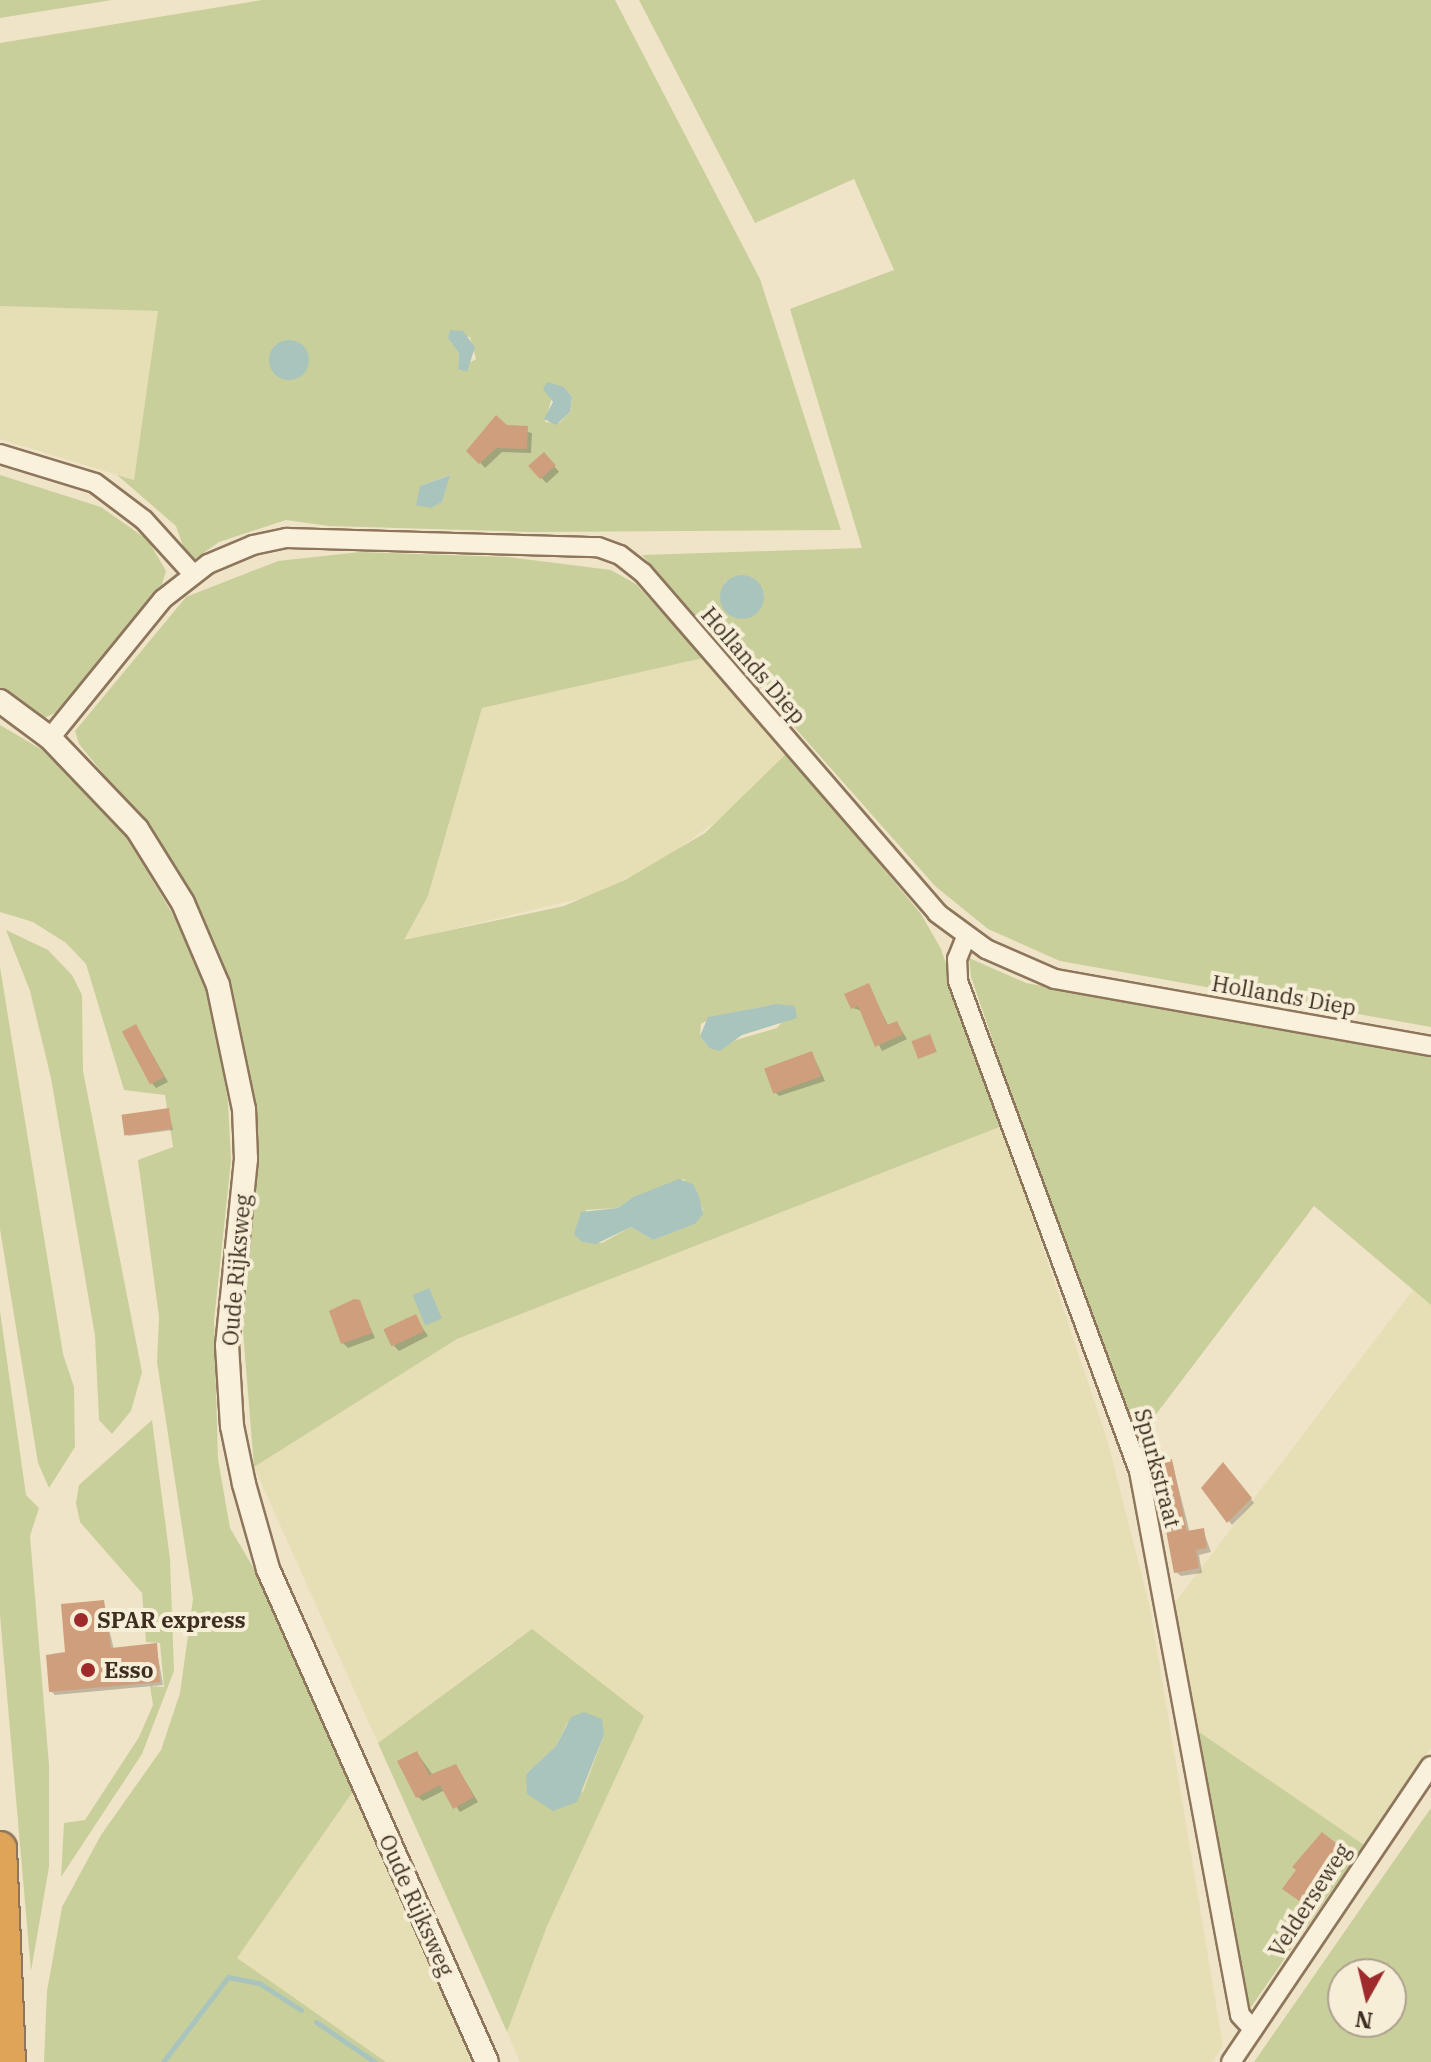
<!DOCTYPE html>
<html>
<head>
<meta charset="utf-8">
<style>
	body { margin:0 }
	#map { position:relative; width:1431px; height:2062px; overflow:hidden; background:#f0e4c8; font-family:"IBM Plex Serif",serif }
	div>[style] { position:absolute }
	.farmland>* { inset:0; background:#e6deb5 }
	.green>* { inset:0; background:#c9cf9b }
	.water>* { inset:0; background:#a9c4bc; transform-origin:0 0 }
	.round { border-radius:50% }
	.shadow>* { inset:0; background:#0003; transform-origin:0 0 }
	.stream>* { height:5px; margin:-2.5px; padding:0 2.5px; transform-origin:2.5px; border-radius:2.5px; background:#a9c4bc }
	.building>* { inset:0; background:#cf9f7d; transform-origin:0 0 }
	.roads { filter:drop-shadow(2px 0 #8d765c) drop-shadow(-2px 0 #8d765c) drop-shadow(0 2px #8d765c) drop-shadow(0 -2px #8d765c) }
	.minor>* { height:18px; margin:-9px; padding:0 9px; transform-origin:9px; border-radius:9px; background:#faf1dc }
	.tertiary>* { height:22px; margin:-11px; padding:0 11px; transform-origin:11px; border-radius:11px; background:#faf1dc }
	.motorway>* { height:32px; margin:-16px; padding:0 16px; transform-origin:16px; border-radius:16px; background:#e0a458 }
	.dots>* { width:22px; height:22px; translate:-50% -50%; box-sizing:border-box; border:4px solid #f7eed8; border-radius:50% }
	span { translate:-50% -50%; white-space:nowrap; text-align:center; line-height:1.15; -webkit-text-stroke:8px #f7eed8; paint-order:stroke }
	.street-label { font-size:22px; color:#3d2e20 }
	.poi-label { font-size:22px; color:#3d2e20; font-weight:700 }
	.left { translate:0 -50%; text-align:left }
	.north { position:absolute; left:1327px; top:1958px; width:80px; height:80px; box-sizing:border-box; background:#f7eed8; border:2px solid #ada18e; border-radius:50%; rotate:188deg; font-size:22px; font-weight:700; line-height:32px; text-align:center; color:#3d2e20 }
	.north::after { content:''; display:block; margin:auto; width:28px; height:36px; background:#9e2a2b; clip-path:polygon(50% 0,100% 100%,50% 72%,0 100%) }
</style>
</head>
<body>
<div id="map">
	<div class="farmland">
		<div style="clip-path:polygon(0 306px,158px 311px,134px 480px,0 439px)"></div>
		<div style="clip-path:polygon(703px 658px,787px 753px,737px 807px,658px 863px,591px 896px,403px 941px,428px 896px,482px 708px)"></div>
		<div style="clip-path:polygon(1002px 1126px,1108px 1442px,1150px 1608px,1223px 2046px,1212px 2062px,520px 2062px,507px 2032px,547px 1926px,513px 1642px,378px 1743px,254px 1467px,457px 1339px)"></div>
		<div style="clip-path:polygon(1413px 1290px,1431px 1305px,1431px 1748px,1364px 1845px,1199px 1732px,1173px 1605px)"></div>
		<div style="clip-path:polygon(356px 1787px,479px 2062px,386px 2062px,236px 1958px)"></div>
	</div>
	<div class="green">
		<div style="clip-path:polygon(0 0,112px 0,0 18px)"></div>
		<div style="clip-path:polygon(evenodd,262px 0,615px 0,760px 279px,841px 530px,533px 532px,329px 526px,286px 520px,219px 542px,189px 563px,176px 526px,117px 475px,134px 480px,158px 311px,0 306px,0 43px,262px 0,448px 336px,470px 337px,476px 359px,458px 369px,459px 353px,448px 336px,262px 0,564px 387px,572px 397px,570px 412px,559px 423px,545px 422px,552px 397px,564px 387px,262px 0,449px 475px,442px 502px,431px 508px,420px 486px,449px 475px)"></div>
		<div style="clip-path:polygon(evenodd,639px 0,1431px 0,1431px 1027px,1060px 961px,988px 929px,935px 886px,642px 555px,862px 548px,790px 309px,894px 270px,854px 179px,755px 223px,639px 0,752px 577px,764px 593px,762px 606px,758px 612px,733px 616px,721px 600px,723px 587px,726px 581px,752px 577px)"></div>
		<div style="clip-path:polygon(0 475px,101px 507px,148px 540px,166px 571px,160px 591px,55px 713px,44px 718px,0 693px)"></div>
		<div style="clip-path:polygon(evenodd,360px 552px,508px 557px,611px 570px,636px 584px,703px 658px,482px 708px,428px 896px,404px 940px,564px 906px,625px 880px,705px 833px,787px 753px,921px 914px,941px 949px,1002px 1126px,457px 1339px,254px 1467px,242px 1319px,257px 1163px,241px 1038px,206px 923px,147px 828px,79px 744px,75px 731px,186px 597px,278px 561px,360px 552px,767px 1006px,795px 1006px,777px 1028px,709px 1048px,700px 1036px,701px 1024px,715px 1016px,767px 1006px,360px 552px,684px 1179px,703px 1209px,695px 1224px,653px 1240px,631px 1227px,602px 1243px,582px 1242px,586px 1210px,618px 1208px,633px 1197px,684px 1179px)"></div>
		<div style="clip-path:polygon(0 725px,51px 755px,121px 828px,184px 933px,209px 996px,228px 1101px,231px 1161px,214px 1321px,218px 1459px,230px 1528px,264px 1586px,356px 1787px,237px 1958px,386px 2062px,44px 2062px,47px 1991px,62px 1907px,101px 1835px,161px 1750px,180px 1693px,193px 1599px,157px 1362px,159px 1317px,138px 1160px,173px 1147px,165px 1095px,124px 1090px,86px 964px,66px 943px,33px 922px,0 912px)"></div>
		<div style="clip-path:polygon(6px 930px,48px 950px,72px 975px,82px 995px,83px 1071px,142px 1372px,131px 1411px,112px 1434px,99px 1420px,95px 1336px,51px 1078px,30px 991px)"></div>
		<div style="clip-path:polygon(969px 958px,1026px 983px,1431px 1054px,1431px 1305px,1314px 1206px,1132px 1446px,971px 977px)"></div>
		<div style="clip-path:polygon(0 967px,63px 1354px,74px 1387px,75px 1447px,49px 1488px,38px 1463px,0 1229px)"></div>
		<div style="clip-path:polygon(0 1311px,26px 1495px,39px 1508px,30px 1536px,49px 1765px,49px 1867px,31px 1971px,0 1615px)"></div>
		<div style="clip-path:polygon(152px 1420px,170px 1559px,174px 1671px,142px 1754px,61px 1877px,64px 1823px,85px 1820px,139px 1737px,153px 1705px,150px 1686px,164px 1687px,160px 1643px,146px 1642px,142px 1593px,80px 1522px,76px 1503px,79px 1485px)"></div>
		<div style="clip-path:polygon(evenodd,532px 1629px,644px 1716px,547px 1926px,507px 2032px,378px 1743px,532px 1629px,567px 1723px,604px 1735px,583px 1792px,526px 1774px,556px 1746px,567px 1723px)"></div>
		<div style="clip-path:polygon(1199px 1732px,1364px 1845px,1249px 2010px,1246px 2011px)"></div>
		<div style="clip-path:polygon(evenodd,1431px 1808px,1431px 2062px,1254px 2062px,1377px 1885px,1431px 1808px,1343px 1974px,1391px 1974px,1391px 2022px,1343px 2022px,1343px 1974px)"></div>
	</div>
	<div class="water">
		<div style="clip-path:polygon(450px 330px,463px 331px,475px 347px,467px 372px,458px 369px,459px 353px,448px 338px)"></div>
		<div class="round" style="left:269px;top:340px;width:40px;height:40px"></div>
		<div style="clip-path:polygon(547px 382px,564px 387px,572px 397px,570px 412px,556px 425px,544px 419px,553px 402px,543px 389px)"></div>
		<div style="clip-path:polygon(450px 475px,442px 502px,431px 508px,416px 505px,420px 486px)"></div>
		<div class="round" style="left:720px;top:575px;width:44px;height:44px"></div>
		<div style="clip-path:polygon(777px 1004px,795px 1006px,797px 1018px,742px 1035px,720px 1051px,709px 1048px,700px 1036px,708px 1017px)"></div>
		<div style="clip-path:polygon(679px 1179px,693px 1184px,699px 1196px,703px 1214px,695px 1224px,653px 1240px,631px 1227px,596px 1244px,582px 1242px,574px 1234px,581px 1212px,618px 1208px,633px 1197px)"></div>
		<div style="left:429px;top:1288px;width:33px;height:18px;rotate:67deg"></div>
		<div style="clip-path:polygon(584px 1712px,602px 1719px,604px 1735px,577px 1802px,553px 1811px,527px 1794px,526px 1774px,556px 1746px,571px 1717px)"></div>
	</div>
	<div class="shadow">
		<div style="clip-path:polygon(506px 427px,532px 433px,531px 453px,502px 452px,485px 468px,469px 450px)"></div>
		<div style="left:543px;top:454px;width:24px;height:17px;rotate:48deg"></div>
		<div style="clip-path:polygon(868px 985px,889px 1027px,897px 1023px,907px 1039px,882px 1051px,862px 1011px,853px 1008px)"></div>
		<div style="clip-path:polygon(136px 1026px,168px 1082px,156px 1088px,152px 1083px)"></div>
		<div style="clip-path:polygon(812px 1053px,825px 1081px,779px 1096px,775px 1092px)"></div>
		<div style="clip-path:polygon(168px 1110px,173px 1130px,127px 1136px)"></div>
		<div style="clip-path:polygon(359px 1302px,375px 1338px,348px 1348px,343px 1343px)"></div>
		<div style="clip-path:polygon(415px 1317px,428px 1336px,399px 1351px,394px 1346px)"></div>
		<div style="clip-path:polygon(1172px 1462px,1190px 1533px,1203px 1530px,1211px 1552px,1199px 1555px,1202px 1573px,1181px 1576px,1176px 1572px)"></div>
		<div style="clip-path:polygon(1224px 1465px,1254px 1503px,1232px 1525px,1203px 1488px)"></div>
		<div style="clip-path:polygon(103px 1602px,114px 1650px,156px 1645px,163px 1685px,55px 1695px,51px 1691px,68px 1654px)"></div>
		<div style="clip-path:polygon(417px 1753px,435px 1778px,460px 1772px,478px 1802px,460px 1812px,445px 1790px,423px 1801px,418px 1797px)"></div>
		<div style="clip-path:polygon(1322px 1835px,1345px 1853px,1306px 1906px,1289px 1893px)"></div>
	</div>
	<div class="stream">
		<div style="left:316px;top:2022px;width:71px;rotate:34.1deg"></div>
		<div style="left:163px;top:2062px;width:107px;rotate:-52.6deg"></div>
		<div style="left:228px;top:1977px;width:32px;rotate:11deg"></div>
		<div style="left:259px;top:1983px;width:50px;rotate:32.7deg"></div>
	</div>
	<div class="building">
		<div style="clip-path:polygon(496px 415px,507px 425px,528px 426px,527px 449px,496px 448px,479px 464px,466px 451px)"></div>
		<div style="left:544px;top:452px;width:18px;height:21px;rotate:49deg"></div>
		<div style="clip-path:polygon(869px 983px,887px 1025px,897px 1021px,903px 1034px,875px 1047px,858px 1006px,851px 1009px,844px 994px)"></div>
		<div style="left:136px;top:1024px;width:60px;height:16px;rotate:62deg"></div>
		<div style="left:930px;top:1034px;width:19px;height:20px;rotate:69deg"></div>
		<div style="left:812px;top:1051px;width:27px;height:51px;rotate:70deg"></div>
		<div style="left:169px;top:1108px;width:21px;height:48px;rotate:82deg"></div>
		<div style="clip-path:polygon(354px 1299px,360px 1300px,372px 1333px,341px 1344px,329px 1311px)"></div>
		<div style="left:416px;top:1314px;width:19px;height:36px;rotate:65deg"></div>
		<div style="clip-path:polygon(1172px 1459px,1187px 1531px,1204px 1528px,1207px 1548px,1196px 1550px,1199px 1568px,1174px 1573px,1154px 1467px)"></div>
		<div style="clip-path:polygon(1223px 1462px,1252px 1498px,1227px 1523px,1201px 1488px)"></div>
		<div style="clip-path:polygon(104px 1600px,111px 1648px,157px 1643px,160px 1682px,49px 1692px,46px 1655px,65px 1652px,61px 1604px)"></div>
		<div style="clip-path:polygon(417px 1751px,429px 1775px,456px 1764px,474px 1797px,453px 1809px,440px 1785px,416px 1798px,397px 1761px)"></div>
		<div style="clip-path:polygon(1322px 1832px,1341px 1847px,1301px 1902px,1282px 1889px,1296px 1870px,1292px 1867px)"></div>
	</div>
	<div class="roads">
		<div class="minor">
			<div style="left:0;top:454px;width:99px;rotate:17deg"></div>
			<div style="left:95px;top:483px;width:61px;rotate:37.1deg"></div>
			<div style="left:144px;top:520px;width:73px;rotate:47.8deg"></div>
			<div style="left:50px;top:738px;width:179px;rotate:-50.9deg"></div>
			<div style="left:163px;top:599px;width:57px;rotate:-37.9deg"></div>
			<div style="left:208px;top:564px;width:49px;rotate:-22.9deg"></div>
			<div style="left:253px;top:545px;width:35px;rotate:-12deg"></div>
			<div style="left:287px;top:538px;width:311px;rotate:1.7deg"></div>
			<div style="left:598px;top:547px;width:23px;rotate:20deg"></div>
			<div style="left:620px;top:555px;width:29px;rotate:38deg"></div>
			<div style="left:643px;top:573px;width:449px;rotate:49.1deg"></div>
			<div style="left:937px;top:913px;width:61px;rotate:36.3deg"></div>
			<div style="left:986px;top:949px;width:75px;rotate:23.5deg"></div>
			<div style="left:1055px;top:979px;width:382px;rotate:10.1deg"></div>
			<div style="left:966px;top:937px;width:24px;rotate:112deg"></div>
			<div style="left:957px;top:959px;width:22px;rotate:87deg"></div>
			<div style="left:958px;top:981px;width:522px;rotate:69.73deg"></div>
			<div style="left:1139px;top:1471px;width:553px;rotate:79.48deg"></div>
			<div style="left:1240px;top:2015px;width:19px;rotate:47deg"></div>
			<div style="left:1231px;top:2062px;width:357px;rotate:-56deg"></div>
		</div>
		<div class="tertiary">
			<div style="left:0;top:701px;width:62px;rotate:36.5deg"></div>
			<div style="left:50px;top:738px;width:126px;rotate:46.3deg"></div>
			<div style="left:137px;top:829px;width:87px;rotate:58.1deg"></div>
			<div style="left:183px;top:903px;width:89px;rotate:66.9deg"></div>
			<div style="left:218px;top:985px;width:127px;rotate:78.2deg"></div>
			<div style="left:244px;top:1109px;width:50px;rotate:87.7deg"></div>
			<div style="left:246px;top:1159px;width:187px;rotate:95.8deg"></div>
			<div style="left:227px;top:1345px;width:81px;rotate:86.5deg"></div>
			<div style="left:232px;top:1426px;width:59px;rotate:78.3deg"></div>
			<div style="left:244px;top:1484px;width:88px;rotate:74.2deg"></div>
			<div style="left:268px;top:1569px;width:539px;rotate:66.05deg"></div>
		</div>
		<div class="motorway">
			<div style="left:0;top:1848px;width:214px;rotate:87.6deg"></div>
		</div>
	</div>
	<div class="dots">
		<div style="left:81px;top:1620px;background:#9e2a2b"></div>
		<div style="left:88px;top:1670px;background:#9e2a2b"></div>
	</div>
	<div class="street-label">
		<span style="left:754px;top:665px;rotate:49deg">Hollands Diep</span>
		<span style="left:1284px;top:995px;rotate:10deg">Hollands Diep</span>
		<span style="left:236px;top:1270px;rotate:-85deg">Oude Rijksweg</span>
		<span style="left:1158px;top:1468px;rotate:75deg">Spurkstraat</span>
		<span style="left:1309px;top:1900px;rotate:-57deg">Velderseweg</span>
		<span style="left:417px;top:1905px;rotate:66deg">Oude Rijksweg</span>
	</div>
	<div class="poi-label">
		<span class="left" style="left:97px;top:1620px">SPAR express</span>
		<span class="left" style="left:104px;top:1670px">Esso</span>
	</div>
	<div class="north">N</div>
</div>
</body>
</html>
